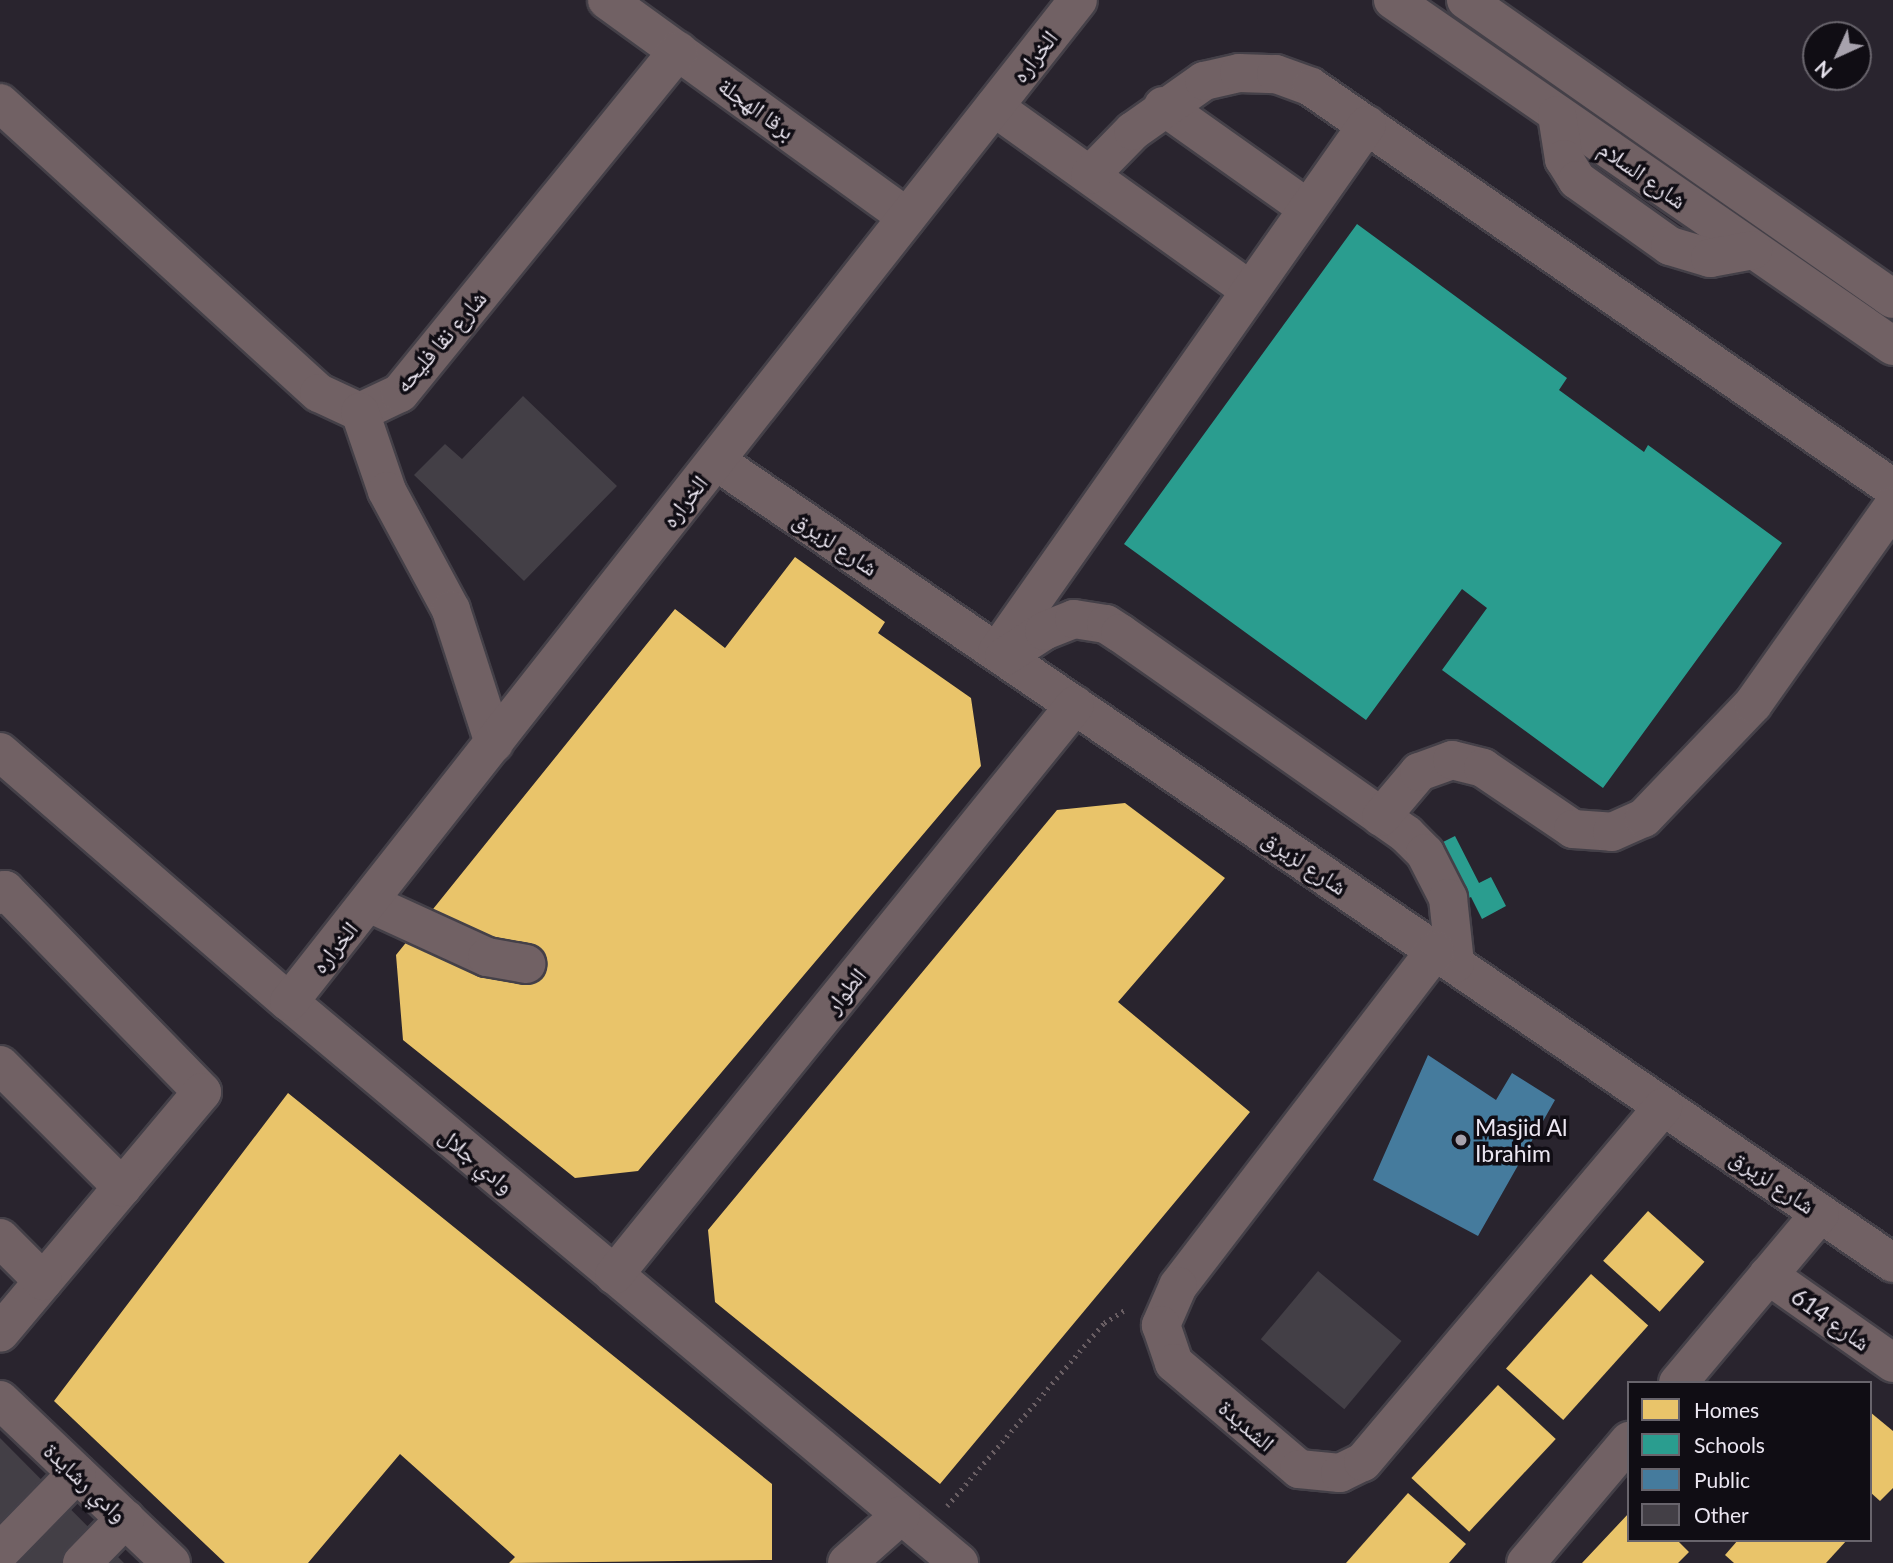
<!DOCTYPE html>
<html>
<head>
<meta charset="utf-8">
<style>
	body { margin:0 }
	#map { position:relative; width:1893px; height:1563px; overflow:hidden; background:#29242e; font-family:Lato,"Noto Naskh Arabic",sans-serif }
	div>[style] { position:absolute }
	.homes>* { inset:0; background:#e9c46a; transform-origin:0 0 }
	.schools>* { inset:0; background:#2a9d8f }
	.public>* { inset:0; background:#457b9d }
	.building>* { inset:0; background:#433f46; transform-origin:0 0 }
	.path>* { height:4.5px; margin-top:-2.25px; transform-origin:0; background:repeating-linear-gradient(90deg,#695e63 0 2px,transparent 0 7px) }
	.roads { filter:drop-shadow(2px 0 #444048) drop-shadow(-2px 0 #444048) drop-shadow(0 2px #444048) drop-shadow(0 -2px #444048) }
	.minor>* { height:38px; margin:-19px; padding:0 19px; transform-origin:19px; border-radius:19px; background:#716164 }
	.dots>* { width:19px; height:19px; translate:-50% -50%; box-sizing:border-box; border:4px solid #100d14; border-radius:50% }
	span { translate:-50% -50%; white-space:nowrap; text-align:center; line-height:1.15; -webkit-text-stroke:7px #100d14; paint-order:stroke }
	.street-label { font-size:23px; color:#ebe6f1 }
	.poi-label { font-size:23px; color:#ebe6f1 }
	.left { translate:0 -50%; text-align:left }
	.legend { position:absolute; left:1627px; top:1381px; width:245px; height:161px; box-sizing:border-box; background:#100d14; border:2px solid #68646c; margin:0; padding:9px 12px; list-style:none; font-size:21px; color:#ebe6f1 }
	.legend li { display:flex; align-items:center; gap:14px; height:35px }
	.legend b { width:35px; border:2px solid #68646c }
	.north { position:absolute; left:1802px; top:21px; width:70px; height:70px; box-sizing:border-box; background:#100d14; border:2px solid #68646c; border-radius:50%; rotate:225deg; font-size:19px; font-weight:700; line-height:28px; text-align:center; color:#ebe6f1 }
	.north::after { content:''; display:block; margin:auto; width:24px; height:32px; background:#a7a2ad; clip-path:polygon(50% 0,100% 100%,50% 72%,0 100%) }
</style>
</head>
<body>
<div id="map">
	<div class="homes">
		<div style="clip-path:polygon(795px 557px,885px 622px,878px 633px,971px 698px,981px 766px,638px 1171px,575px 1178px,403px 1040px,396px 955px,675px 609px,725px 648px)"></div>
		<div style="clip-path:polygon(1125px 803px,1225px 878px,1118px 1002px,1250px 1112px,940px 1484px,715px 1302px,708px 1230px,1057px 810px)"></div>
		<div style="clip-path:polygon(288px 1093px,772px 1484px,772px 1560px,509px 1563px,515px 1557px,400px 1454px,308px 1563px,225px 1563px,54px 1401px)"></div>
		<div style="left:1648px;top:1211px;width:76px;height:67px;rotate:42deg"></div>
		<div style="left:1591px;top:1274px;width:77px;height:127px;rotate:42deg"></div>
		<div style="left:1498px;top:1385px;width:79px;height:127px;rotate:43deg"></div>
		<div style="clip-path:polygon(1870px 1412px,1893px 1431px,1893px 1488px,1880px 1501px,1870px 1492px)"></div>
		<div style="clip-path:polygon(1408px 1493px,1466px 1544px,1449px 1563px,1346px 1563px)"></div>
		<div style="clip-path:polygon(1629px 1513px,1629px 1540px,1677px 1540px,1689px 1552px,1678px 1563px,1582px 1563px)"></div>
		<div style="clip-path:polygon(1738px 1540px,1847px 1540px,1826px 1563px,1734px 1563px,1725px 1555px)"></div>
	</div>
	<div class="schools">
		<div style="clip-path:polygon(1357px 224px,1567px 378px,1559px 390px,1644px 452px,1648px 445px,1782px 543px,1603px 788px,1442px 670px,1487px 608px,1462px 589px,1366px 720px,1124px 544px)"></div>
		<div style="clip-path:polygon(1455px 836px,1479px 883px,1491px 877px,1506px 906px,1482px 919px,1471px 897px,1457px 904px,1429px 849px)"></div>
	</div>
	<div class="public">
		<div style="clip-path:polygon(1428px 1055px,1496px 1100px,1512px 1073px,1555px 1100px,1478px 1236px,1373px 1180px)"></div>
	</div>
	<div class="building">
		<div style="clip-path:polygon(523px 396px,617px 486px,524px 581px,414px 475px,445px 444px,462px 459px)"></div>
		<div style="left:1318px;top:1271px;width:109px;height:89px;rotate:40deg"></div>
		<div style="clip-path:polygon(0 1438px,124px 1563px,0 1563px)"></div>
	</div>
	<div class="path">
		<div style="left:947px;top:1506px;width:241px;rotate:-49.4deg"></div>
		<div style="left:1104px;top:1323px;width:26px;rotate:-32deg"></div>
	</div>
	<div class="roads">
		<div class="minor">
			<div style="left:607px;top:0;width:370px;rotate:35.9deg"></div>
			<div style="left:1393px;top:0;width:608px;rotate:34.68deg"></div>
			<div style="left:1466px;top:0;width:521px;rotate:35deg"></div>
			<div style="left:0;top:103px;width:431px;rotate:42.3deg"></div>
			<div style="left:319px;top:393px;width:45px;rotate:24.9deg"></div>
			<div style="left:360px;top:412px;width:44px;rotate:-25.4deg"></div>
			<div style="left:400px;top:393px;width:441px;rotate:-50.9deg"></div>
			<div style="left:1163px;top:106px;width:176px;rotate:35.3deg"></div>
			<div style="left:994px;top:107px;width:315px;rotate:35.6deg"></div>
			<div style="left:1557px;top:115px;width:45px;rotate:81deg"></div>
			<div style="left:1564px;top:159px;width:25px;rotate:58deg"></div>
			<div style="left:1577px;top:180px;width:114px;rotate:35.4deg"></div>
			<div style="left:1670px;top:246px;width:42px;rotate:16.7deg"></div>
			<div style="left:1710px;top:258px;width:44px;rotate:-10.5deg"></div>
			<div style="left:1090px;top:175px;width:62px;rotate:-45.7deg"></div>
			<div style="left:1133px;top:131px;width:87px;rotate:-35.2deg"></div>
			<div style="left:1204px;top:81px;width:36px;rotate:-13deg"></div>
			<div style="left:1239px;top:73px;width:37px;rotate:2deg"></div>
			<div style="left:1276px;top:74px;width:37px;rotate:20deg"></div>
			<div style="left:1311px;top:87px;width:707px;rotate:34.57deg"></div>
			<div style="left:360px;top:412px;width:83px;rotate:71.1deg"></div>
			<div style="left:387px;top:491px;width:135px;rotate:61.7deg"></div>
			<div style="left:451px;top:610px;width:140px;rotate:72.1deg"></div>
			<div style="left:716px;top:461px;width:1424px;rotate:34.27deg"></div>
			<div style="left:997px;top:652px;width:644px;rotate:-54.93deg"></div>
			<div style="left:1004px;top:657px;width:48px;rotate:-33deg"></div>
			<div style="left:1044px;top:631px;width:32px;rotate:-22deg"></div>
			<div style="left:1074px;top:619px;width:32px;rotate:9deg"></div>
			<div style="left:1106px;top:624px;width:17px;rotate:33deg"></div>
			<div style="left:1120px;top:633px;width:350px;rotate:35.1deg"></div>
			<div style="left:1406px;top:834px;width:27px;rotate:45deg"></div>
			<div style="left:1425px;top:853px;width:51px;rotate:62.9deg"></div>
			<div style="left:1448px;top:898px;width:66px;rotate:83.9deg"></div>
			<div style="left:0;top:752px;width:382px;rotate:40.9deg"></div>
			<div style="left:289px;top:1002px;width:874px;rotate:39.94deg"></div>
			<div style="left:1381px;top:817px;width:59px;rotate:-49.8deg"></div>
			<div style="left:1419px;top:772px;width:35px;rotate:-20deg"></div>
			<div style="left:1452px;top:760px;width:32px;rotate:14deg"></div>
			<div style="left:1483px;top:768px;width:109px;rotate:34.1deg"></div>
			<div style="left:1573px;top:829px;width:39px;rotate:4deg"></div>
			<div style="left:1612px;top:832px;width:35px;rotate:-24deg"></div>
			<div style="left:1644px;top:818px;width:158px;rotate:-46.3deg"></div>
			<div style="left:1753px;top:704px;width:242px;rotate:-54.7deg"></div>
			<div style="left:0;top:895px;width:7px;rotate:-45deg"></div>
			<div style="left:5px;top:890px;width:282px;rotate:45.7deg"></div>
			<div style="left:202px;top:1092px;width:314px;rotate:130deg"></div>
			<div style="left:369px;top:903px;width:130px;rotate:24.6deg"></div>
			<div style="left:487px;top:957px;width:40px;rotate:10deg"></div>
			<div style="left:1435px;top:951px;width:422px;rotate:127.5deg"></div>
			<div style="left:1178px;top:1286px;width:43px;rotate:113.6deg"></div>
			<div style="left:1161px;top:1325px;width:40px;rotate:71.1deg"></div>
			<div style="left:1174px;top:1363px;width:164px;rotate:40.3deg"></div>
			<div style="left:1299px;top:1469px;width:41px;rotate:5.6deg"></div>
			<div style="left:1340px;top:1473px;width:25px;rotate:-26deg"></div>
			<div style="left:1363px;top:1462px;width:465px;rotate:-49.8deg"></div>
			<div style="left:289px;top:1002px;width:1275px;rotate:-51.78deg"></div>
			<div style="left:0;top:1065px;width:173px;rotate:45deg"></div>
			<div style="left:0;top:1238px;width:61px;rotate:45deg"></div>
			<div style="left:614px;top:1275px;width:733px;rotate:-51.04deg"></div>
			<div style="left:1768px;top:1275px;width:153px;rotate:35.1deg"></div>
			<div style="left:1678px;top:1383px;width:221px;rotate:-50deg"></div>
			<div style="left:0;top:1400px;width:236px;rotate:43.6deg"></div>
			<div style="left:0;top:1552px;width:110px;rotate:-45.7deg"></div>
			<div style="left:82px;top:1563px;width:62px;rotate:-45.7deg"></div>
			<div style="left:847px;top:1563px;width:72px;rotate:-41.6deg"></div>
			<div style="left:1526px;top:1563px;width:160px;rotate:-49.8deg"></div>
		</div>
	</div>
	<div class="dots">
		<div style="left:1461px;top:1140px;background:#a7a2ad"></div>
	</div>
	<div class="street-label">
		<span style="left:1034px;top:56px;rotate:-52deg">الخراره</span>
		<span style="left:757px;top:108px;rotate:36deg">برقا الهجلة</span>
		<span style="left:1643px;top:174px;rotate:35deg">شارع السلام</span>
		<span style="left:440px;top:341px;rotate:-49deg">شارع نقا فليحه</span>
		<span style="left:684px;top:501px;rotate:-52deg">الخراره</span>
		<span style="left:836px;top:543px;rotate:34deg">شارع لزيرق</span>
		<span style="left:1305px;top:862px;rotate:34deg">شارع لزيرق</span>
		<span style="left:334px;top:947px;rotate:-51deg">الخراره</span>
		<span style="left:845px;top:990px;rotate:-51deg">الطوار</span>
		<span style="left:477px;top:1160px;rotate:40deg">وادي جلال</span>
		<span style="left:1773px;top:1181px;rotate:34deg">شارع لزيرق</span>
		<span style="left:1831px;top:1319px;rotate:35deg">شارع 614</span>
		<span style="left:1247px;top:1425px;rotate:41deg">الشديدة</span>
		<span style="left:86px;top:1482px;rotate:43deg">وادي رشايدة</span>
	</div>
	<div class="poi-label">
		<span class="left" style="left:1475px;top:1140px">Masjid Al<br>Ibrahim</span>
	</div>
	<ul class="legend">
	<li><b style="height:19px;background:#e9c46a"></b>Homes</li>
	<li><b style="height:19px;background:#2a9d8f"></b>Schools</li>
	<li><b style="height:19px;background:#457b9d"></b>Public</li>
	<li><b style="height:19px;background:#433f46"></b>Other</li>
	</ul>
	<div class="north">N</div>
</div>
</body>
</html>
